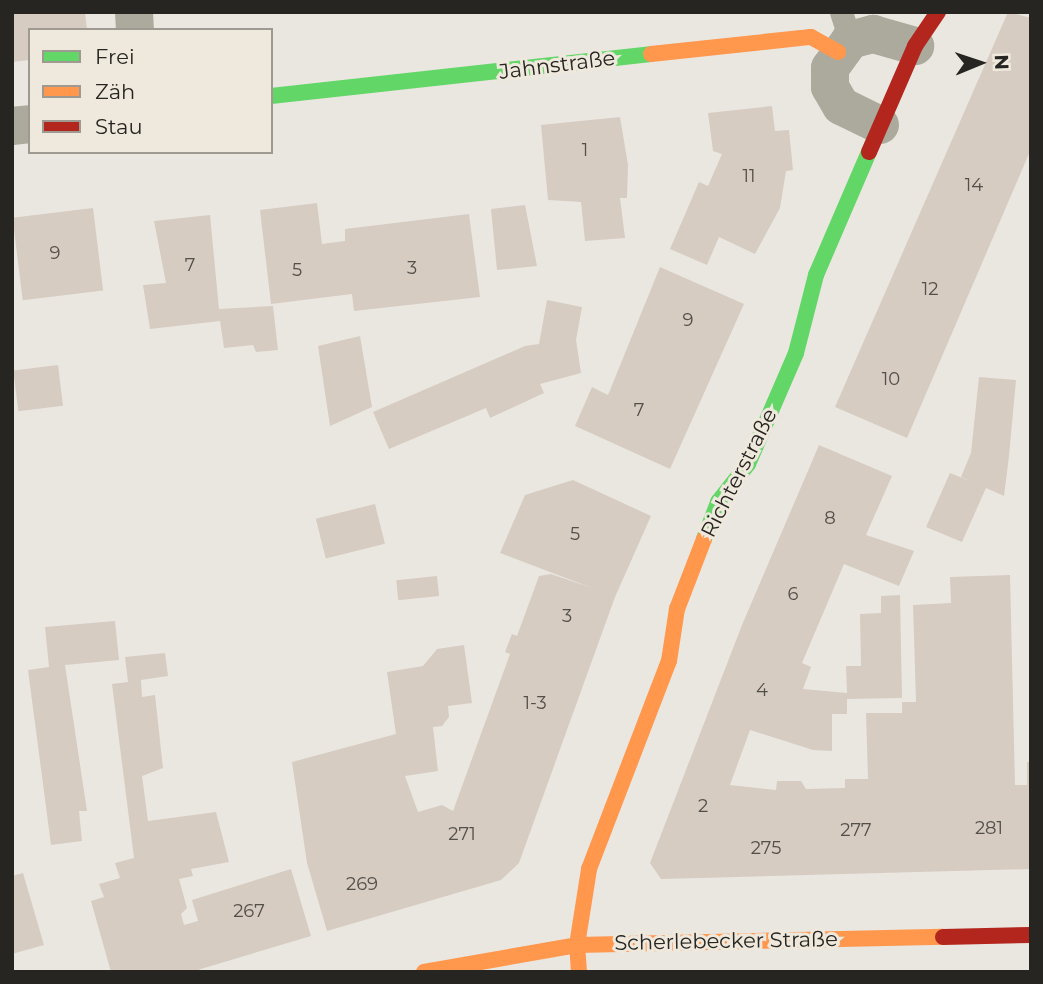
<!DOCTYPE html>
<html>
<head>
<meta charset="utf-8">
<style>
	body { margin:0 }
	#map { position:relative; width:1043px; height:984px; overflow:hidden; background:#eae7e1; font-family:Montserrat,sans-serif }
	div>[style] { position:absolute }
	.building>* { inset:0; background:#d6ccc2; transform-origin:0 0 }
	.lane>* { height:23px; margin:-11.5px; padding:0 11.5px; transform-origin:11.5px; border-radius:11.5px; background:#acaa9d }
	.street>* { height:38px; margin:-19px; padding:0 19px; transform-origin:19px; border-radius:19px; background:#acaa9d }
	.fast>* { height:16px; margin:-8px; padding:0 8px; transform-origin:8px; border-radius:8px; background:#63d668 }
	.slow>* { height:16px; margin:-8px; padding:0 8px; transform-origin:8px; border-radius:8px; background:#ff974d }
	.jam>* { height:16px; margin:-8px; padding:0 8px; transform-origin:8px; border-radius:8px; background:#b3261e }
	span { translate:-50% -50%; white-space:nowrap; text-align:center; line-height:1.15; -webkit-text-stroke:6px #eee8dd; paint-order:stroke }
	.number-label { font-size:18px; color:#534f49 }
	.number-label span { -webkit-text-stroke-width:0 }
	.street-label { font-size:21px; color:#272521 }
	.frame { position:absolute; inset:0; border:14px solid #272521; pointer-events:none }
	.legend { position:absolute; left:28px; top:28px; width:245px; height:126px; box-sizing:border-box; background:#eee8dd; border:2px solid #9e9a92; margin:0; padding:9px 12px; list-style:none; font-size:21px; color:#272521 }
	.legend li { display:flex; align-items:center; gap:14px; height:35px }
	.legend b { width:35px; border:2px solid #9e9a92 }
	.north { position:absolute; left:945px; top:28px; width:70px; height:70px; -webkit-text-stroke:5px #eee8dd; paint-order:stroke; rotate:88deg; font-size:19px; font-weight:700; line-height:28px; text-align:center; color:#272521 }
	.north::after { content:''; display:block; margin:auto; width:24px; height:32px; background:#272521; clip-path:polygon(50% 0,100% 100%,50% 72%,0 100%) }
</style>
</head>
<body>
<div id="map">
	<div class="building">
		<div style="clip-path:polygon(12px 12px,85px 12px,87px 30px,30px 30px,30px 60px,12px 62px)"></div>
		<div style="clip-path:polygon(1008px 12px,1031px 18px,1031px 149px,907px 438px,835px 407px)"></div>
		<div style="clip-path:polygon(772px 106px,775px 131px,789px 130px,793px 170px,786px 171px,780px 208px,755px 254px,719px 237px,707px 265px,670px 249px,699px 182px,708px 186px,722px 154px,713px 151px,708px 113px)"></div>
		<div style="clip-path:polygon(620px 117px,628px 165px,627px 198px,620px 198px,625px 238px,585px 241px,581px 202px,548px 200px,541px 125px)"></div>
		<div style="clip-path:polygon(317px 203px,322px 244px,345px 241px,345px 229px,469px 214px,480px 297px,354px 311px,352px 294px,271px 304px,260px 210px)"></div>
		<div style="clip-path:polygon(525px 205px,537px 266px,497px 270px,491px 209px)"></div>
		<div style="left:93px;top:208px;width:83px;height:81px;rotate:83deg"></div>
		<div style="clip-path:polygon(210px 215px,219px 309px,273px 306px,278px 350px,256px 352px,253px 345px,224px 348px,220px 321px,150px 329px,143px 285px,166px 283px,154px 221px)"></div>
		<div style="clip-path:polygon(660px 267px,744px 304px,670px 469px,575px 426px,592px 387px,608px 395px)"></div>
		<div style="clip-path:polygon(547px 300px,582px 307px,576px 340px,581px 373px,540px 384px,544px 393px,490px 418px,486px 408px,389px 449px,373px 412px,525px 346px,539px 344px)"></div>
		<div style="clip-path:polygon(360px 336px,372px 407px,330px 426px,318px 346px)"></div>
		<div style="left:58px;top:365px;width:41px;height:45px;rotate:83deg"></div>
		<div style="clip-path:polygon(979px 377px,1016px 380px,1009px 456px,1004px 496px,986px 488px,962px 542px,926px 527px,950px 473px,972px 482px,961px 477px,971px 453px)"></div>
		<div style="clip-path:polygon(819px 445px,892px 476px,866px 535px,914px 551px,899px 586px,844px 564px,802px 663px,811px 667px,803px 689px,847px 693px,846px 666px,861px 666px,860px 614px,881px 613px,881px 596px,900px 595px,902px 698px,847px 699px,847px 714px,832px 714px,832px 751px,813px 750px,750px 730px,730px 785px,776px 790px,777px 781px,801px 781px,806px 789px,845px 788px,845px 779px,868px 779px,866px 713px,902px 713px,902px 702px,916px 702px,913px 605px,951px 603px,950px 577px,1010px 575px,1015px 785px,1027px 785px,1027px 762px,1031px 762px,1031px 869px,661px 879px,650px 863px,742px 625px)"></div>
		<div style="clip-path:polygon(573px 480px,651px 516px,615px 597px,519px 863px,501px 880px,327px 931px,307px 863px,292px 762px,396px 734px,387px 672px,423px 666px,437px 649px,464px 645px,472px 703px,448px 706px,449px 717px,442px 726px,433px 727px,438px 771px,405px 776px,418px 812px,442px 805px,453px 811px,510px 654px,505px 652px,512px 634px,517px 636px,539px 576px,551px 574px,592px 588px,500px 553px,525px 495px)"></div>
		<div style="left:375px;top:504px;width:41px;height:61px;rotate:76deg"></div>
		<div style="left:437px;top:576px;width:20px;height:41px;rotate:84deg"></div>
		<div style="clip-path:polygon(115px 621px,119px 660px,65px 665px,87px 811px,79px 811px,82px 841px,51px 845px,28px 670px,49px 667px,45px 627px)"></div>
		<div style="clip-path:polygon(165px 653px,168px 676px,141px 680px,142px 697px,155px 695px,163px 768px,142px 776px,148px 821px,216px 812px,229px 862px,191px 869px,193px 876px,179px 879px,187px 908px,181px 914px,184px 925px,198px 921px,192px 900px,291px 869px,311px 936px,191px 972px,111px 972px,91px 901px,104px 897px,99px 884px,120px 878px,115px 863px,134px 858px,112px 684px,128px 682px,125px 657px)"></div>
		<div style="clip-path:polygon(23px 873px,44px 945px,12px 954px,12px 876px)"></div>
	</div>
	<div class="lane">
		<div style="left:841px;top:12px;width:29px;rotate:72deg"></div>
	</div>
	<div class="street">
		<div style="left:134px;top:12px;width:18px;rotate:87deg"></div>
		<div style="left:880px;top:125px;width:43px;rotate:-154deg"></div>
		<div style="left:841px;top:106px;width:22px;rotate:-120deg"></div>
		<div style="left:830px;top:87px;width:19px;rotate:-90deg"></div>
		<div style="left:830px;top:68px;width:34px;rotate:-54deg"></div>
		<div style="left:850px;top:40px;width:24px;rotate:-15deg"></div>
		<div style="left:873px;top:34px;width:44px;rotate:15.9deg"></div>
		<div style="left:12px;top:126px;width:18px;rotate:-6deg"></div>
	</div>
	<div class="fast">
		<div style="left:271px;top:96px;width:382px;rotate:-6.3deg"></div>
		<div style="left:704px;top:539px;width:40px;rotate:-69deg"></div>
		<div style="left:718px;top:502px;width:48px;rotate:-51.7deg"></div>
		<div style="left:748px;top:464px;width:121px;rotate:-66.6deg"></div>
		<div style="left:796px;top:353px;width:81px;rotate:-75.6deg"></div>
		<div style="left:816px;top:275px;width:134px;rotate:-66.7deg"></div>
	</div>
	<div class="slow">
		<div style="left:651px;top:54px;width:161px;rotate:-6.1deg"></div>
		<div style="left:811px;top:37px;width:31px;rotate:29deg"></div>
		<div style="left:424px;top:972px;width:155px;rotate:-10deg"></div>
		<div style="left:577px;top:945px;width:366px;rotate:-1.3deg"></div>
		<div style="left:579px;top:972px;width:27px;rotate:-94deg"></div>
		<div style="left:577px;top:945px;width:77px;rotate:-81deg"></div>
		<div style="left:589px;top:869px;width:223px;rotate:-69deg"></div>
		<div style="left:669px;top:661px;width:53px;rotate:-81.3deg"></div>
		<div style="left:677px;top:609px;width:75px;rotate:-68.9deg"></div>
	</div>
	<div class="jam">
		<div style="left:869px;top:152px;width:116px;rotate:-66.5deg"></div>
		<div style="left:915px;top:46px;width:41px;rotate:-55.9deg"></div>
		<div style="left:943px;top:937px;width:88px;rotate:-1.3deg"></div>
	</div>
	<div class="number-label">
		<span style="left:585px;top:150px">1</span>
		<span style="left:749px;top:176px">11</span>
		<span style="left:974px;top:185px">14</span>
		<span style="left:55px;top:253px">9</span>
		<span style="left:190px;top:265px">7</span>
		<span style="left:412px;top:268px">3</span>
		<span style="left:297px;top:270px">5</span>
		<span style="left:930px;top:289px">12</span>
		<span style="left:688px;top:320px">9</span>
		<span style="left:891px;top:379px">10</span>
		<span style="left:639px;top:410px">7</span>
		<span style="left:830px;top:518px">8</span>
		<span style="left:575px;top:534px">5</span>
		<span style="left:793px;top:594px">6</span>
		<span style="left:567px;top:616px">3</span>
		<span style="left:762px;top:690px">4</span>
		<span style="left:535px;top:703px">1-3</span>
		<span style="left:703px;top:806px">2</span>
		<span style="left:989px;top:828px">281</span>
		<span style="left:856px;top:830px">277</span>
		<span style="left:462px;top:834px">271</span>
		<span style="left:766px;top:848px">275</span>
		<span style="left:362px;top:884px">269</span>
		<span style="left:249px;top:911px">267</span>
	</div>
	<div class="street-label">
		<span style="left:557px;top:65px;rotate:-7deg">Jahnstraße</span>
		<span style="left:739px;top:473px;rotate:-63deg">Richterstraße</span>
		<span style="left:726px;top:941px;rotate:-1deg">Scherlebecker Straße</span>
	</div>
	<div class="frame"></div>
	<ul class="legend">
	<li><b style="height:9px;background:#63d668"></b>Frei</li>
	<li><b style="height:9px;background:#ff974d"></b>Zäh</li>
	<li><b style="height:9px;background:#b3261e"></b>Stau</li>
	</ul>
	<div class="north">N</div>
</div>
</body>
</html>
